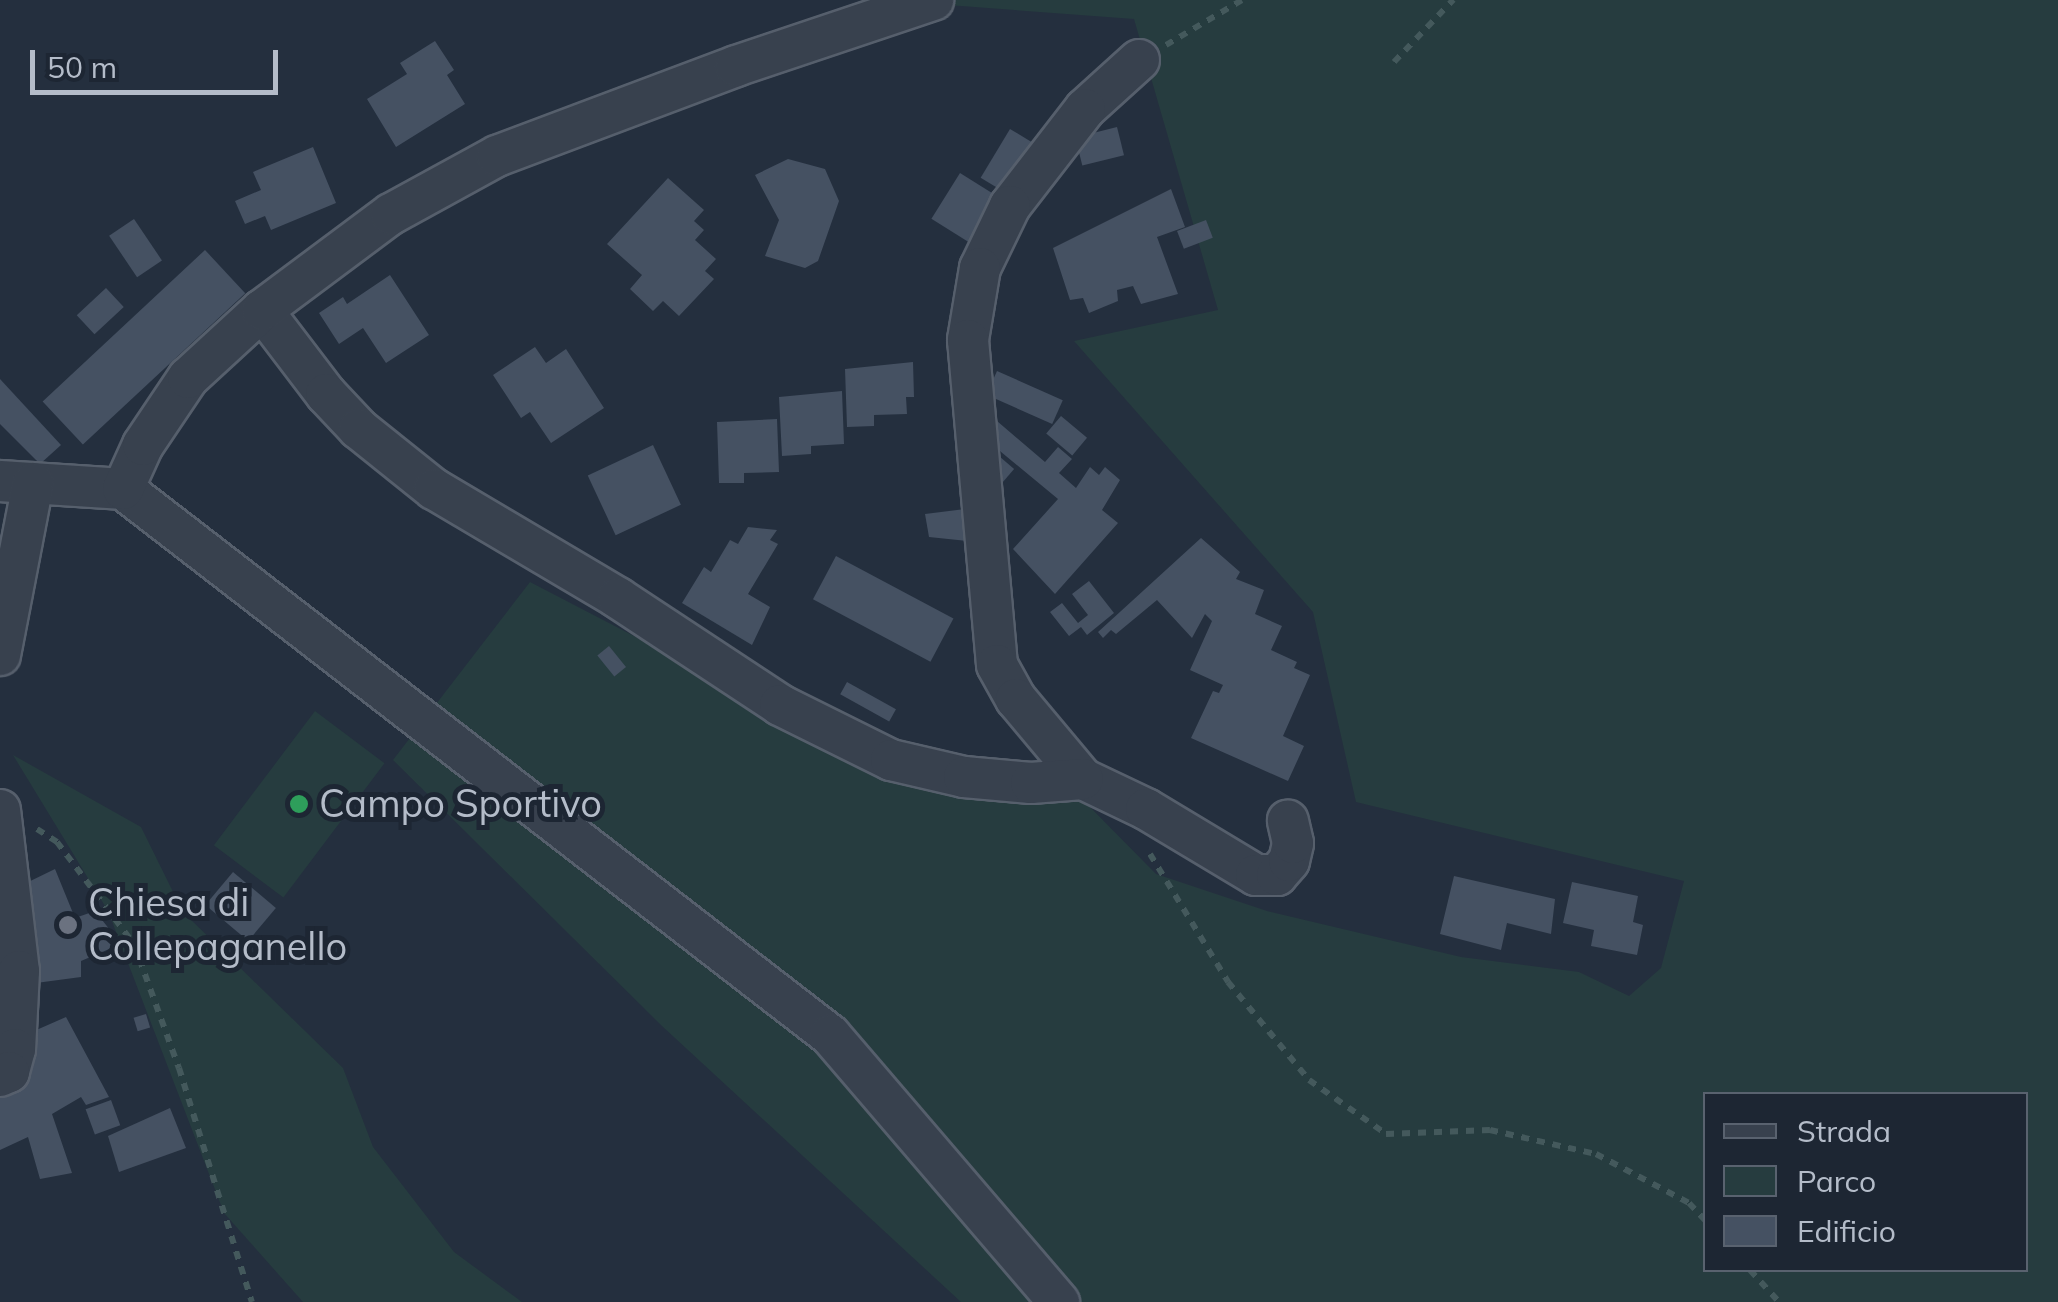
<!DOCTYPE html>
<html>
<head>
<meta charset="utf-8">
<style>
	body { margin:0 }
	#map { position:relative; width:2058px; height:1302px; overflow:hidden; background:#242f3e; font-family:Mulish,sans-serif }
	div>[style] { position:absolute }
	.green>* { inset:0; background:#263c3f; transform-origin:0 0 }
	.building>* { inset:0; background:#455162; transform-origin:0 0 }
	.path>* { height:6px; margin-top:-3px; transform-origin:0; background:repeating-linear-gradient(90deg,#44595c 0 8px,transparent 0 16px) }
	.roads { filter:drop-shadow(2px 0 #565f6c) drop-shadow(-2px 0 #565f6c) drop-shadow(0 2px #565f6c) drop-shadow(0 -2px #565f6c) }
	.minor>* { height:40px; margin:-20px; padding:0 20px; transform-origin:20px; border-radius:20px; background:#38414e }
	.dots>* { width:28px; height:28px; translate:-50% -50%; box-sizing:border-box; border:5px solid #1d2633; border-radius:50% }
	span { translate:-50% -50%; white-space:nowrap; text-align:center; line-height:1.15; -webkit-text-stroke:10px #1d2633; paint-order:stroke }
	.poi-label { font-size:38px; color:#b4bcc9 }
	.left { translate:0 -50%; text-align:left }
	.legend { position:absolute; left:1703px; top:1092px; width:325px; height:180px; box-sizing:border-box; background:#1d2633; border:2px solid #59626f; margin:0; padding:12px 18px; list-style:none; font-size:30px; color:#b4bcc9 }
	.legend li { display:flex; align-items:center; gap:20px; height:50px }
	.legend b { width:50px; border:2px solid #59626f }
	.scale { position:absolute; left:30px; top:50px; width:248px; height:45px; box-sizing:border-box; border:5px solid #b4bcc9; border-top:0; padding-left:12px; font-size:30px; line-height:35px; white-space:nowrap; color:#b4bcc9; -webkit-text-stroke:8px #1d2633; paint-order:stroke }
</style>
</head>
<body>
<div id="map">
	<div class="green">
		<div style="clip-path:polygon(evenodd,881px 0,2058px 0,2058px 1302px,961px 1302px,662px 1026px,393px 760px,530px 582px,890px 769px,1086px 803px,1156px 874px,1267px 911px,1461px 957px,1579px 972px,1629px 996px,1661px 968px,1684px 881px,1356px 802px,1313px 612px,1074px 341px,1218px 310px,1134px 19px,881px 0,1706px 1094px,2026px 1094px,2026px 1270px,1706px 1270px,1706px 1094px)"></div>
		<div style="left:315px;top:711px;width:87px;height:168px;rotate:37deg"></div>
		<div style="clip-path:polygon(13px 755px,141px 827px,183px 912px,343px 1068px,373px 1147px,454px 1252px,522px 1302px,303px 1302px,224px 1213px,108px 911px)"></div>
	</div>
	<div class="building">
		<div style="clip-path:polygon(435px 41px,454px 70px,447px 75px,465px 104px,396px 147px,367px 99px,407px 74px,400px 63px)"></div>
		<div style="left:1117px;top:127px;width:29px;height:43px;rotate:76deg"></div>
		<div style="left:1010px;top:129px;width:29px;height:57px;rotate:31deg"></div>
		<div style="clip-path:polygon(313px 147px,336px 203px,271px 230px,265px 216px,245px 224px,235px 201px,261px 190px,253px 172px)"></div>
		<div style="clip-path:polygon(788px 159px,825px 169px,839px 201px,818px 261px,805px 268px,765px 256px,779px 220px,755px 175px)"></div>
		<div style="left:960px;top:173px;width:49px;height:54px;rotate:32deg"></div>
		<div style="clip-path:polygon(668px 178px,704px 210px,694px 221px,704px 230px,695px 240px,716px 259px,705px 271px,714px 279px,679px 316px,663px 301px,653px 311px,630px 289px,642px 275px,607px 244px)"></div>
		<div style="clip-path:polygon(1171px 189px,1185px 227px,1157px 237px,1178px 294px,1141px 304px,1133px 286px,1117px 290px,1118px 301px,1089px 313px,1083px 298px,1070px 300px,1053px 248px)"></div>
		<div style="left:134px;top:219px;width:50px;height:30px;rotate:56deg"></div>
		<div style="left:1206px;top:220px;width:19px;height:31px;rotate:69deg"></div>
		<div style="left:205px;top:250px;width:59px;height:222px;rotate:47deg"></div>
		<div style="clip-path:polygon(390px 275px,429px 335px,386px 363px,363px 328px,339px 344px,319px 313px,343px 297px,347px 304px)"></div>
		<div style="left:106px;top:288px;width:26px;height:40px;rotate:47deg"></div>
		<div style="clip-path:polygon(535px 347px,546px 363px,566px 349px,604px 408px,551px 443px,530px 412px,521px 418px,493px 375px)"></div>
		<div style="clip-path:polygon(913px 362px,914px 397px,906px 397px,907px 414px,874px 415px,874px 426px,847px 427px,845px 369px)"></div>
		<div style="left:997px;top:371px;width:72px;height:26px;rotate:24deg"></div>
		<div style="clip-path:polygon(0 379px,61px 445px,40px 464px,0 424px)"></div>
		<div style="clip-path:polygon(842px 391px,844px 444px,811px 446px,811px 454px,782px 456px,779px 397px)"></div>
		<div style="left:1061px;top:416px;width:34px;height:23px;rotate:40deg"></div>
		<div style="clip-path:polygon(777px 419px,779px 472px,744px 473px,744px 483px,719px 483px,717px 422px)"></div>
		<div style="clip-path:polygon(997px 421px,1045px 462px,1058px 447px,1072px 459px,1059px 473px,1076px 488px,1090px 467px,1099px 475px,1105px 467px,1120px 480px,1102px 510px,1118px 523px,1055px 594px,1013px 549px,1058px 499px,983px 437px)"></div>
		<div style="left:653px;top:445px;width:66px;height:72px;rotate:65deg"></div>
		<div style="left:999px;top:456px;width:20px;height:19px;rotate:41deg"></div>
		<div style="clip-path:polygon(973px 508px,977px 542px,929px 537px,925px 514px)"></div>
		<div style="clip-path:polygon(748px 527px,777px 530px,770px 540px,778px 544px,748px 594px,770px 607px,752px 645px,682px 603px,704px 567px,711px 572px,730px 540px,738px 544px)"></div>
		<div style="clip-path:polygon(1201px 538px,1240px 572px,1236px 579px,1264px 590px,1255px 614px,1282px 626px,1271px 650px,1297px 662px,1294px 668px,1310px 675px,1283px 736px,1304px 746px,1288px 781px,1191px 738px,1213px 691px,1219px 693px,1223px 685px,1190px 670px,1212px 621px,1205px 614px,1192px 638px,1157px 600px,1116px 634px,1111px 630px,1103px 638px,1098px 632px)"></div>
		<div style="left:836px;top:556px;width:133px;height:49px;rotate:28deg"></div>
		<div style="clip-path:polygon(1089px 581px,1114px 613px,1087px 635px,1081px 627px,1069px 636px,1050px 612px,1062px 603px,1078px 623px,1088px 615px,1072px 594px)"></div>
		<div style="left:609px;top:646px;width:27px;height:15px;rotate:51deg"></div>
		<div style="left:847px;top:682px;width:56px;height:14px;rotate:29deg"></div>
		<div style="clip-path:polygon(55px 869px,75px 918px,95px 911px,121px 944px,81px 961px,81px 977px,36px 983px,18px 887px)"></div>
		<div style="left:233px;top:872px;width:56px;height:43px;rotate:40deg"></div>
		<div style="clip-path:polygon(1454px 876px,1555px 899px,1551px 934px,1507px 923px,1501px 950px,1440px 934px)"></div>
		<div style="clip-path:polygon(1572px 882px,1638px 896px,1633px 922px,1643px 925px,1637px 955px,1591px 946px,1594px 930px,1563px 923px)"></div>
		<div style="left:146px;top:1014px;width:14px;height:13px;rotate:73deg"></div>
		<div style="clip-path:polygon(66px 1017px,109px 1097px,86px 1105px,81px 1097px,52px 1114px,72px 1173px,40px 1179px,28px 1137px,0 1150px,0 1087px,25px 1035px)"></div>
		<div style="left:111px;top:1100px;width:27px;height:27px;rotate:70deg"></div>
		<div style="clip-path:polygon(170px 1108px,186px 1148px,119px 1172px,108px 1136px)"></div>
	</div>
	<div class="path">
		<div style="left:1166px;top:45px;width:88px;rotate:-30.6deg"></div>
		<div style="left:1394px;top:62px;width:86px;rotate:-46.4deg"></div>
		<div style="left:37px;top:829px;width:24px;rotate:33deg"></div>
		<div style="left:57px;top:842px;width:128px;rotate:53deg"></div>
		<div style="left:134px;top:944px;width:132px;rotate:70.1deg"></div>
		<div style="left:179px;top:1068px;width:245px;rotate:72.7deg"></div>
		<div style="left:1150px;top:854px;width:150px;rotate:58.6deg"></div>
		<div style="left:1228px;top:982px;width:127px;rotate:50.4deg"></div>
		<div style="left:1309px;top:1080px;width:94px;rotate:35deg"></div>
		<div style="left:1386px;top:1134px;width:104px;rotate:-2.2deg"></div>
		<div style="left:1490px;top:1130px;width:109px;rotate:12.8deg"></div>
		<div style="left:1596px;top:1154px;width:105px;rotate:27.8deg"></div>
		<div style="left:1689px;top:1203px;width:25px;rotate:47deg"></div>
		<div style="left:1750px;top:1270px;width:43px;rotate:47.8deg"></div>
	</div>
	<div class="roads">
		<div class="minor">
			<div style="left:1139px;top:60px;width:73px;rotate:137.8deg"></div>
			<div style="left:1085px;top:109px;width:123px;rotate:127.7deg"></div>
			<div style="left:1010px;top:206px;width:69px;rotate:115.8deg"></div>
			<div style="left:980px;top:268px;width:73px;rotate:99.5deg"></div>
			<div style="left:968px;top:340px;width:326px;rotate:84.9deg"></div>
			<div style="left:997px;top:665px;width:39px;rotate:61deg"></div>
			<div style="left:1016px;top:699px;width:104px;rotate:50.1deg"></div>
			<div style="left:1083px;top:779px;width:70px;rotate:25.5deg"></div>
			<div style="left:1146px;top:809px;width:128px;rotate:31deg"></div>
			<div style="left:1256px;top:875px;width:21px"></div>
			<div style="left:1277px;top:875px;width:18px;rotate:-49deg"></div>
			<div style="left:1289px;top:861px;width:18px;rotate:-77deg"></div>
			<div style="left:1293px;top:843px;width:23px;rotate:-103deg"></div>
			<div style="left:262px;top:310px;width:106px;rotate:52.7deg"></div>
			<div style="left:326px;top:394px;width:48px;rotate:46.7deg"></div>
			<div style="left:359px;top:429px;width:96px;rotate:38.7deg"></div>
			<div style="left:434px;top:489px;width:214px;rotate:30.6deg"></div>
			<div style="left:618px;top:598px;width:194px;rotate:33.4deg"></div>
			<div style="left:780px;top:705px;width:124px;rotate:26.4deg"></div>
			<div style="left:891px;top:760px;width:75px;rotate:13.1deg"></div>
			<div style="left:964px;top:777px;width:67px;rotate:5.1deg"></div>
			<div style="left:1031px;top:783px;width:52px;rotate:-4.4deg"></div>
			<div style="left:0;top:481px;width:123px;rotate:3.7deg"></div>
			<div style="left:123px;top:489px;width:893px;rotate:37.68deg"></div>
			<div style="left:830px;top:1035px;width:352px;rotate:49.4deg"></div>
			<div style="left:123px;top:489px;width:48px;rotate:-65.6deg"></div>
			<div style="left:143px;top:445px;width:81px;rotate:-56.1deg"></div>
			<div style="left:188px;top:378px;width:100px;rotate:-42.6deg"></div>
			<div style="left:262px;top:310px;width:161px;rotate:-36.7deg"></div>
			<div style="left:391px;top:214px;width:121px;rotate:-28.7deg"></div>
			<div style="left:497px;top:156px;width:255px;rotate:-20.6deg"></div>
			<div style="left:736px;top:66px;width:208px;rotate:-18.5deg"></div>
			<div style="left:0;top:655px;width:175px;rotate:-79.1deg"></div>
			<div style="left:0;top:810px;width:162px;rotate:83.3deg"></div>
			<div style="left:19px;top:971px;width:78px;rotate:92.9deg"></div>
			<div style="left:15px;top:1049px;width:24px;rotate:105deg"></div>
			<div style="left:9px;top:1072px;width:10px;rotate:156deg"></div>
		</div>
	</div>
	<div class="dots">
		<div style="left:299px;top:804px;background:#2e9e5b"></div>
		<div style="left:68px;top:925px;background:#6b7280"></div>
	</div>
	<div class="poi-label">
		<span class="left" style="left:319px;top:804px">Campo Sportivo</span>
		<span class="left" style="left:88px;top:925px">Chiesa di<br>Collepaganello</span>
	</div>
	<ul class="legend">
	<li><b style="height:12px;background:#38414e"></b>Strada</li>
	<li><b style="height:28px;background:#263c3f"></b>Parco</li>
	<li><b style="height:28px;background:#455162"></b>Edificio</li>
	</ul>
	<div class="scale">50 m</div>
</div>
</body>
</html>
